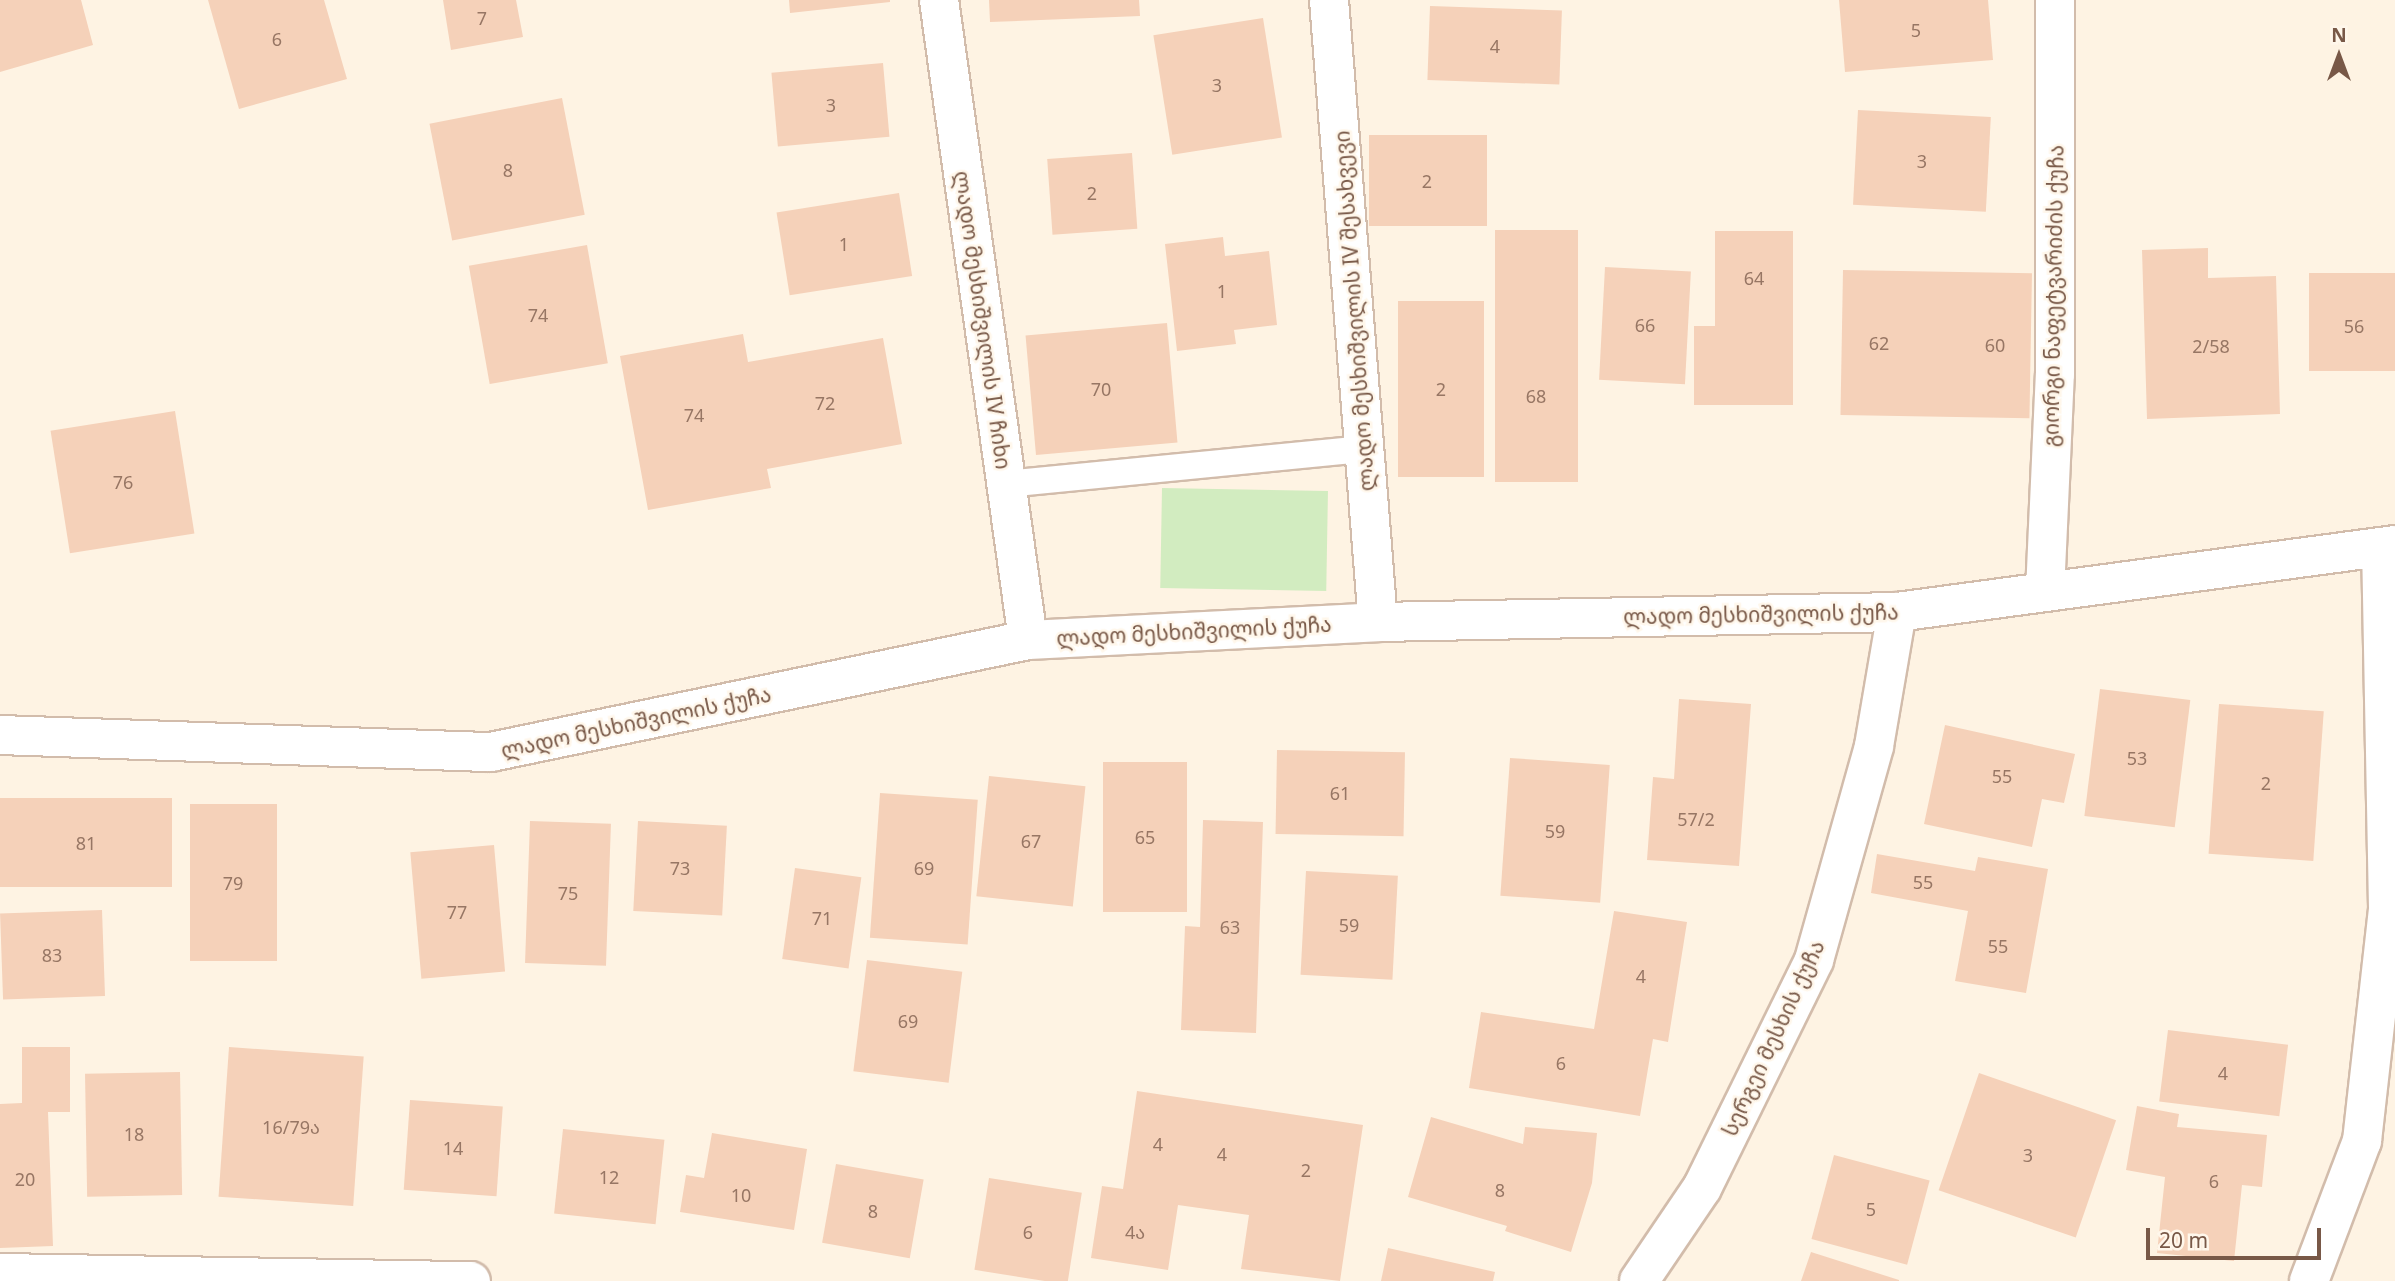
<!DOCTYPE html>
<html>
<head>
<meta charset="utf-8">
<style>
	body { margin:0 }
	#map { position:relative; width:2395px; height:1281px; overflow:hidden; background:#fef3e3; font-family:"Noto Sans","Noto Sans Georgian",sans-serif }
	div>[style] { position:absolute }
	.green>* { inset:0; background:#d2ecc0; transform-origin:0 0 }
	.building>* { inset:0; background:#f5d1b9; transform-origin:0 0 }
	.roads { filter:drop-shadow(2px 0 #d2bcab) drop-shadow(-2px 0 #d2bcab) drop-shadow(0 2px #d2bcab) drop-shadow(0 -2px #d2bcab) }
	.service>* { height:26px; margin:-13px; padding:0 13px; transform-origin:13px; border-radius:13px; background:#fff }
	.minor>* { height:38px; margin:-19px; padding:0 19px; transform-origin:19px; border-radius:19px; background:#fff }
	.tertiary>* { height:38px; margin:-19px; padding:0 19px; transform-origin:19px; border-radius:19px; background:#fff }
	span { translate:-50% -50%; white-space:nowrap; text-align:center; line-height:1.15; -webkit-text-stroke:5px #fff7eb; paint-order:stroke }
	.number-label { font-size:18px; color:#977664 }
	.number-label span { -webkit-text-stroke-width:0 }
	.street-label { font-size:21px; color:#785847 }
	.north { position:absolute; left:2304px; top:21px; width:70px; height:70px; -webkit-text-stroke:5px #fff7eb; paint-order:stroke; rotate:0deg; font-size:19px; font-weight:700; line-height:28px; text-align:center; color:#785847 }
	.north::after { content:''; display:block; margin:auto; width:24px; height:32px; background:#785847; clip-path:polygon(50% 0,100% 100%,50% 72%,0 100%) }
	.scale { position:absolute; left:2146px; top:1228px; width:175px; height:32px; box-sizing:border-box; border:4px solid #785847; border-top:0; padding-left:9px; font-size:21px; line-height:24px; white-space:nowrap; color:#785847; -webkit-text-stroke:5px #fff7eb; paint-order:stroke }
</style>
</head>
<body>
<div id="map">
	<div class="green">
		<div style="left:1162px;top:488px;width:166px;height:100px;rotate:1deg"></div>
	</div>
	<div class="building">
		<div style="clip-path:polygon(0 0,81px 0,93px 45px,0 72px)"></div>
		<div style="clip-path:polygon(208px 0,324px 0,347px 79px,239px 109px)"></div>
		<div style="clip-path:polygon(443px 0,516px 0,523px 37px,451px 50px)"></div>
		<div style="clip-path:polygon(789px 0,890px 0,890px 2px,790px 13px)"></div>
		<div style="clip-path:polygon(989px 0,1139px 0,1140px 16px,990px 22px)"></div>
		<div style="clip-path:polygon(1839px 0,1988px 0,1993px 60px,1845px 72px)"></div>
		<div style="left:1430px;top:6px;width:132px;height:74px;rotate:2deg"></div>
		<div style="left:1263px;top:18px;width:121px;height:111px;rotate:81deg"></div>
		<div style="left:883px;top:63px;width:74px;height:112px;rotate:85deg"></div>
		<div style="left:562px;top:98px;width:119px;height:135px;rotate:79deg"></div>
		<div style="left:1858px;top:110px;width:133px;height:95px;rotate:3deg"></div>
		<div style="left:1369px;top:135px;width:118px;height:91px"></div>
		<div style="left:1132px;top:153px;width:76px;height:85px;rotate:86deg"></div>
		<div style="left:899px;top:193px;width:84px;height:124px;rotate:81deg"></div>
		<div style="left:1495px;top:230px;width:83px;height:252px"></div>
		<div style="clip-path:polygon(1715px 231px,1793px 231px,1793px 405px,1694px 405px,1694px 326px,1715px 326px)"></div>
		<div style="clip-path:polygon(1223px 237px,1225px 256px,1269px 251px,1277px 325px,1234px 330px,1236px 344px,1177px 351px,1165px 244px)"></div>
		<div style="left:587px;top:245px;width:120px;height:120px;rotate:80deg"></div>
		<div style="clip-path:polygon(2208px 248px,2208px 278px,2276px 276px,2280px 414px,2147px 419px,2142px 250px)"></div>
		<div style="left:1605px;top:267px;width:86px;height:113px;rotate:3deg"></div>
		<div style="left:1843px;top:270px;width:189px;height:145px;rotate:1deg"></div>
		<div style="left:2395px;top:273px;width:98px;height:86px;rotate:90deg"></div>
		<div style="left:1398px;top:301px;width:86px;height:176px"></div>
		<div style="left:1167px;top:323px;width:120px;height:142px;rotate:85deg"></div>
		<div style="clip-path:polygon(743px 334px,748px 362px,883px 338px,902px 444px,767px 469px,771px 488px,648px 510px,620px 356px)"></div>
		<div style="left:175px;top:411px;width:124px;height:126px;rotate:81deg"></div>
		<div style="left:2100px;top:689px;width:91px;height:128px;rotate:7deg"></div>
		<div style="clip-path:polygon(1679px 699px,1751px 704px,1739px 866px,1647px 860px,1653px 777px,1674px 779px)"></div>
		<div style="left:2219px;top:704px;width:105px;height:150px;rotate:4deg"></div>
		<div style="clip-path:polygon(1945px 725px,2075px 754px,2064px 803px,2042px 799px,2032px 847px,1924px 824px)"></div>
		<div style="left:1277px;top:750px;width:128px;height:84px;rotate:1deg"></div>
		<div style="left:1510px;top:758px;width:100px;height:138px;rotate:4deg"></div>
		<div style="left:1103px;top:762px;width:84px;height:150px"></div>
		<div style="left:989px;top:776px;width:97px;height:121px;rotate:6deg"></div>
		<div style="left:880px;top:793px;width:98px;height:145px;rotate:4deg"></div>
		<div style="left:172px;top:798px;width:89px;height:172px;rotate:90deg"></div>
		<div style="left:190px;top:804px;width:87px;height:157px"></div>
		<div style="clip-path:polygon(1203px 820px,1263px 822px,1256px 1033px,1181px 1030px,1185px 926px,1200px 927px)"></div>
		<div style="left:530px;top:821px;width:81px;height:142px;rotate:2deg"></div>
		<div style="left:638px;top:821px;width:89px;height:90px;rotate:3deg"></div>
		<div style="left:494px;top:845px;width:127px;height:84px;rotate:85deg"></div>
		<div style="clip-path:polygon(1877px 854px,1975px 871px,1978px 857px,2048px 869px,2026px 993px,1955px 981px,1968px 911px,1871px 893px)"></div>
		<div style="left:795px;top:868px;width:67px;height:92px;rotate:8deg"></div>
		<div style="left:1306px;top:871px;width:92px;height:104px;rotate:3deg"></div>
		<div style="left:102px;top:910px;width:86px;height:102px;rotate:88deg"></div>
		<div style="clip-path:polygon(1614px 911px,1687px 922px,1668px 1042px,1653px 1039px,1640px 1116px,1469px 1088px,1481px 1012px,1594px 1029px)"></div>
		<div style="left:867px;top:960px;width:96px;height:112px;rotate:7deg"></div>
		<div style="left:2168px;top:1030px;width:121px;height:72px;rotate:7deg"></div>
		<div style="clip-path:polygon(22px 1047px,70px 1047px,70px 1112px,48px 1112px,53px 1246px,0 1248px,0 1104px,22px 1103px)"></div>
		<div style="left:229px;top:1047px;width:135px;height:150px;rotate:4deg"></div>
		<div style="left:180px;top:1072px;width:123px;height:95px;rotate:89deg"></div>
		<div style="left:1979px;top:1073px;width:145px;height:124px;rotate:19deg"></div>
		<div style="clip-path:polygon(1137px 1091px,1363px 1125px,1340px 1281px,1241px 1269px,1249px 1215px,1178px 1205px,1168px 1270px,1091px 1258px,1102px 1186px,1123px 1189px)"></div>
		<div style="left:410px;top:1100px;width:93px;height:90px;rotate:4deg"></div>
		<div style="clip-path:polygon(2137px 1106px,2179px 1114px,2177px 1127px,2267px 1135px,2262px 1187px,2242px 1185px,2234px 1261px,2157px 1253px,2165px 1177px,2126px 1170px)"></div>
		<div style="clip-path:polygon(1431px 1117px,1523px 1144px,1525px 1127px,1597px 1133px,1592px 1183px,1571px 1252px,1505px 1231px,1507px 1226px,1408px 1197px)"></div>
		<div style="left:563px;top:1129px;width:102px;height:85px;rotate:6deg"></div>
		<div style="clip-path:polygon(712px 1133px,807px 1149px,794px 1230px,680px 1212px,686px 1175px,704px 1178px)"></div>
		<div style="left:1834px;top:1155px;width:99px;height:87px;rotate:15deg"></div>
		<div style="left:836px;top:1164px;width:89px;height:80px;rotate:10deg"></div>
		<div style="left:989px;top:1178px;width:94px;height:93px;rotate:9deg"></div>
		<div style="clip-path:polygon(1388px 1248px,1495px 1272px,1493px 1281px,1381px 1281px)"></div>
		<div style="clip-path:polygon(1811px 1252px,1899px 1280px,1899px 1281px,1801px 1281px)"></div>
	</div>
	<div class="roads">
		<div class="service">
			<div style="left:1006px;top:484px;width:360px;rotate:-5.6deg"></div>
		</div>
		<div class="minor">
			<div style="left:939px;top:0;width:646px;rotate:82.08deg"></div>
			<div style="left:1329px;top:0;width:624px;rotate:85.5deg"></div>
			<div style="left:2045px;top:592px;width:218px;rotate:-87.4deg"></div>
			<div style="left:2055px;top:374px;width:374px;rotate:-90deg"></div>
			<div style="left:0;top:1273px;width:471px;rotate:1deg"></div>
			<div style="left:2309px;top:1281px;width:150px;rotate:-69.3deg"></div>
			<div style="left:2362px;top:1141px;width:234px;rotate:-83.6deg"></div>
			<div style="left:2388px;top:908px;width:360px;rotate:-91.1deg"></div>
		</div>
		<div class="tertiary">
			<div style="left:0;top:735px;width:491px;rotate:2deg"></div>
			<div style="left:491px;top:752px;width:549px;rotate:-11.78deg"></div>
			<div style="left:1028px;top:640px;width:350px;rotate:-2.9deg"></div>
			<div style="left:1378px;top:622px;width:519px;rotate:-1.1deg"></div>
			<div style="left:1897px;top:612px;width:502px;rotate:-7.66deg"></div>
			<div style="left:1639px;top:1281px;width:112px;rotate:-55.9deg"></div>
			<div style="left:1702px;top:1188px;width:254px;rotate:-63.8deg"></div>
			<div style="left:1814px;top:960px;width:222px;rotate:-74.3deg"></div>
			<div style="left:1874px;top:746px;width:136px;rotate:-80.3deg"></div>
		</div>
	</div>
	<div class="number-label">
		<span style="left:482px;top:18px">7</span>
		<span style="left:1916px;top:30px">5</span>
		<span style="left:277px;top:39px">6</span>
		<span style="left:1495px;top:46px">4</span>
		<span style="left:1217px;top:85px">3</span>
		<span style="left:831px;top:105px">3</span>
		<span style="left:1922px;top:161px">3</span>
		<span style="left:508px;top:170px">8</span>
		<span style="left:1427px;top:181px">2</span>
		<span style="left:1092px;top:193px">2</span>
		<span style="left:844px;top:244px">1</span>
		<span style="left:1754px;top:278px">64</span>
		<span style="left:1222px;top:291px">1</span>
		<span style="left:538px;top:315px">74</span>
		<span style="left:1645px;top:325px">66</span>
		<span style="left:2354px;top:326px">56</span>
		<span style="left:1879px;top:343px">62</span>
		<span style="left:1995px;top:345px">60</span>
		<span style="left:2211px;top:346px">2/58</span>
		<span style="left:1101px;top:389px">70</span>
		<span style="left:1441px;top:389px">2</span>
		<span style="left:1536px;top:396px">68</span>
		<span style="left:825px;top:403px">72</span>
		<span style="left:694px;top:415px">74</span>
		<span style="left:123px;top:482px">76</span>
		<span style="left:2137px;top:758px">53</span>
		<span style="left:2002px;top:776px">55</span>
		<span style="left:2266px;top:783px">2</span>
		<span style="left:1340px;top:793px">61</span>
		<span style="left:1696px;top:819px">57/2</span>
		<span style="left:1555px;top:831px">59</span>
		<span style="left:1145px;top:837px">65</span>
		<span style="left:1031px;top:841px">67</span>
		<span style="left:86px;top:843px">81</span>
		<span style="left:680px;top:868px">73</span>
		<span style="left:924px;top:868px">69</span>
		<span style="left:1923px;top:882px">55</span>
		<span style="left:233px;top:883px">79</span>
		<span style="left:568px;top:893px">75</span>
		<span style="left:457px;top:912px">77</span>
		<span style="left:822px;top:918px">71</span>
		<span style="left:1349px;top:925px">59</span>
		<span style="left:1230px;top:927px">63</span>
		<span style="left:1998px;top:946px">55</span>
		<span style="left:52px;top:955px">83</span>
		<span style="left:1641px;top:976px">4</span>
		<span style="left:908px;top:1021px">69</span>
		<span style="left:1561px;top:1063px">6</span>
		<span style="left:2223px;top:1073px">4</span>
		<span style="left:291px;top:1127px">16/79ა</span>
		<span style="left:134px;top:1134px">18</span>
		<span style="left:1158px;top:1144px">4</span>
		<span style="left:453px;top:1148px">14</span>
		<span style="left:1222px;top:1154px">4</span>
		<span style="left:2028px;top:1155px">3</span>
		<span style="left:1306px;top:1170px">2</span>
		<span style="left:609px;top:1177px">12</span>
		<span style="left:25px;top:1179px">20</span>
		<span style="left:2214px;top:1181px">6</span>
		<span style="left:1500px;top:1190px">8</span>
		<span style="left:741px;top:1195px">10</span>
		<span style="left:1871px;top:1209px">5</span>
		<span style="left:873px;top:1211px">8</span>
		<span style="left:1028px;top:1232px">6</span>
		<span style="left:1135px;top:1232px">4ა</span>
	</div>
	<div class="street-label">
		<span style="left:2053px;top:296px;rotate:-89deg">გიორგი ნაფეტვარიძის ქუჩა</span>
		<span style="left:1354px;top:311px;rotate:-94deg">ლადო მესხიშვილის IV შესახვევი</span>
		<span style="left:983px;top:320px;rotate:82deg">ლადო მესხიშვილის IV ჩიხი</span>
		<span style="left:1761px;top:614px;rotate:-1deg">ლადო მესხიშვილის ქუჩა</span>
		<span style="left:1194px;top:631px;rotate:-3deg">ლადო მესხიშვილის ქუჩა</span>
		<span style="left:636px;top:722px;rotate:-12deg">ლადო მესხიშვილის ქუჩა</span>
		<span style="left:1773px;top:1038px;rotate:-65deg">სერგეი მესხის ქუჩა</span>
	</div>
	<div class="north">N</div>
	<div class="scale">20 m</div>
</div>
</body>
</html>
